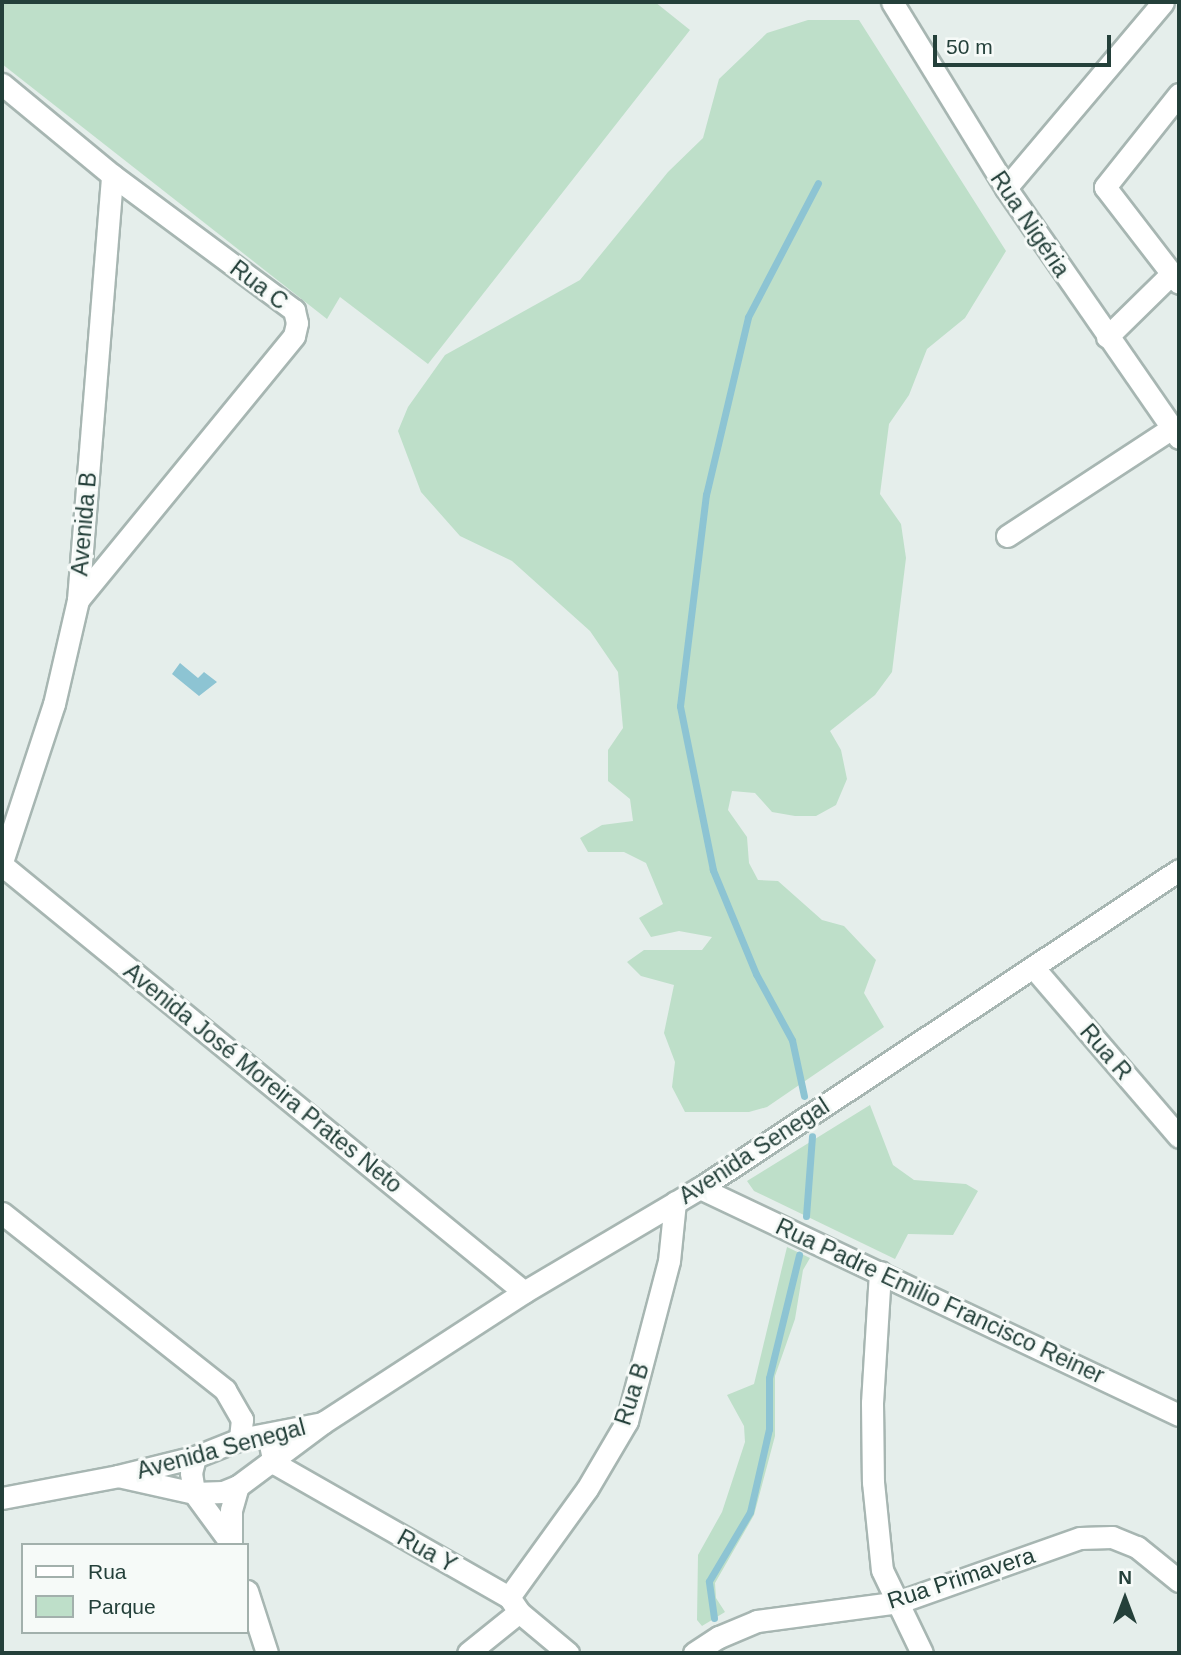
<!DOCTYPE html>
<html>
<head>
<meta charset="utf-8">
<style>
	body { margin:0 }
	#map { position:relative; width:1181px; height:1655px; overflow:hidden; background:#e5eeeb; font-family:Arial,sans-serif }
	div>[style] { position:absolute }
	.green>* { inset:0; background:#bedfc9 }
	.water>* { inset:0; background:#8dc4d3 }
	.stream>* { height:7px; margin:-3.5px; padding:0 3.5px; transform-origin:3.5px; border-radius:3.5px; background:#8dc4d3 }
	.roads { filter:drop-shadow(2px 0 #a7b6b2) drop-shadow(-2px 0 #a7b6b2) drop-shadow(0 2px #a7b6b2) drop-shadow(0 -2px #a7b6b2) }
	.minor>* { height:21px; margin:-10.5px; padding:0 10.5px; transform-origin:10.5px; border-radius:10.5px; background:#fff }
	span { translate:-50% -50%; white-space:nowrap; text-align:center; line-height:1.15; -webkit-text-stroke:6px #f6faf8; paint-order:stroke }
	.street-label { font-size:23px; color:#24403a }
	.frame { position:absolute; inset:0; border:4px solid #24403a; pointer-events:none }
	.legend { position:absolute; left:21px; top:1543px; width:228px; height:91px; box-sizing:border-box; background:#f6faf8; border:2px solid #a2b0ac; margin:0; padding:9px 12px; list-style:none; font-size:21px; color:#24403a }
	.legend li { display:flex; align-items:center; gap:14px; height:35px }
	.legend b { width:35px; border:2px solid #a2b0ac }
	.north { position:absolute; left:1090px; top:1564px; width:70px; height:70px; -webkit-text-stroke:5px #f6faf8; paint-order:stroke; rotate:0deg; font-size:19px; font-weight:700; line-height:28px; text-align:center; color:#24403a }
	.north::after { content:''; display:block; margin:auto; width:24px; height:32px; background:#24403a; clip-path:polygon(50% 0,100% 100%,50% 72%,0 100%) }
	.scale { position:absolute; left:933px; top:35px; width:178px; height:32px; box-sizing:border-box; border:4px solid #24403a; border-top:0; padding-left:9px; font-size:21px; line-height:24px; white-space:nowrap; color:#24403a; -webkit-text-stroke:5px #f6faf8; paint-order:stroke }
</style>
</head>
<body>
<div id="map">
	<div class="green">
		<div style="clip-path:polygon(2px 2px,655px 2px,690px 30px,428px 364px,340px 297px,327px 319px,2px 64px)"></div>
		<div style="clip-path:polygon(808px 20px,859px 20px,1006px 251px,965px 318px,927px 349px,909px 395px,889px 424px,880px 494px,901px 524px,906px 558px,892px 672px,875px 695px,830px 731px,841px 750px,847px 779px,836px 805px,816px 816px,795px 816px,772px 812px,755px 793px,732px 791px,728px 810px,747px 837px,749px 863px,758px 880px,778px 881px,822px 920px,844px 926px,876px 960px,864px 993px,884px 1027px,767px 1107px,749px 1112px,685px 1112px,672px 1087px,675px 1062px,664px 1033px,674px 985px,641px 976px,627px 962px,644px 950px,702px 950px,712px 937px,679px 931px,651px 937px,639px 918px,663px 904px,646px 863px,624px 852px,588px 852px,580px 838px,602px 825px,633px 821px,630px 799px,608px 781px,608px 750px,623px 728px,618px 672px,590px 631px,512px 561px,460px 536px,421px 492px,398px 431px,408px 407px,445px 355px,580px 280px,668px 172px,703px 138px,719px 79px,767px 33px)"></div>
		<div style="clip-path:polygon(870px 1105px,893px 1165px,914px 1180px,966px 1184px,978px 1191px,953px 1235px,908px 1234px,895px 1259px,754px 1191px,747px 1181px)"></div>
		<div style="clip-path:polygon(787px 1247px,810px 1258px,803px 1270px,795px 1319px,775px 1376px,775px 1436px,754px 1515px,715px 1583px,716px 1598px,725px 1612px,702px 1626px,697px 1620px,698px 1555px,722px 1512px,745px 1442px,744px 1426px,727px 1395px,754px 1384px)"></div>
	</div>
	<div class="water">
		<div style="clip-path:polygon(180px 663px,198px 678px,204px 672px,217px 682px,199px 696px,172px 674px)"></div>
	</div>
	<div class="stream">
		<div style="left:804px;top:1096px;width:57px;rotate:-102.1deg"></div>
		<div style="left:792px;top:1040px;width:75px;rotate:-118.6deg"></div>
		<div style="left:756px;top:974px;width:113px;rotate:-112.5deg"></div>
		<div style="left:713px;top:870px;width:167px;rotate:-101.4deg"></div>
		<div style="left:680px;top:706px;width:213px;rotate:-83deg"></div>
		<div style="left:706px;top:495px;width:183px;rotate:-76.7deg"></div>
		<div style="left:748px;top:317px;width:151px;rotate:-62.4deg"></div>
		<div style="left:806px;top:1216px;width:80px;rotate:-85.7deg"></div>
		<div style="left:714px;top:1618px;width:37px;rotate:-98deg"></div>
		<div style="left:709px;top:1581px;width:80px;rotate:-59.3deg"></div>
		<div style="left:750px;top:1512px;width:85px;rotate:-77.1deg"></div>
		<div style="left:769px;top:1429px;width:51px;rotate:-90deg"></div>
		<div style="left:769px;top:1378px;width:127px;rotate:-76.3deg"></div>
	</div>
	<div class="roads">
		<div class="minor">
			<div style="left:892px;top:2px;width:218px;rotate:58.5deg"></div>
			<div style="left:1006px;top:188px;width:304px;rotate:55.3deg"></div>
			<div style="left:2px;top:84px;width:143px;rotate:39.6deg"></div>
			<div style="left:112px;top:175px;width:227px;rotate:36.6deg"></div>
			<div style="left:294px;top:310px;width:13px;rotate:77deg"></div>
			<div style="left:297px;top:323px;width:13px;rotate:103deg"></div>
			<div style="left:294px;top:336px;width:341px;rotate:129.3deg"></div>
			<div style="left:1179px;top:94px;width:119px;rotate:128.5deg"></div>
			<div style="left:1105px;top:187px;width:121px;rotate:52.4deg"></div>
			<div style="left:1006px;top:188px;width:243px;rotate:-49.8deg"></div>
			<div style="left:1107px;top:337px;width:90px;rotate:-44.5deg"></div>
			<div style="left:1007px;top:536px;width:197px;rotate:-33.2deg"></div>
			<div style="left:2px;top:862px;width:166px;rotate:-71.8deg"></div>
			<div style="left:54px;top:704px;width:107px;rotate:-77deg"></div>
			<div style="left:78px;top:600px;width:426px;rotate:-85.4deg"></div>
			<div style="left:2px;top:865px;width:674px;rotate:39.28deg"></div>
			<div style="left:1033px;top:967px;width:224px;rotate:49.3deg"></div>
			<div style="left:700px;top:1188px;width:530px;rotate:25.36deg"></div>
			<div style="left:2px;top:1213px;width:285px;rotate:38.4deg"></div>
			<div style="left:225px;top:1390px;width:34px;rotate:60deg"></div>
			<div style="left:242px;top:1419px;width:20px;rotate:96deg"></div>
			<div style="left:880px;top:1272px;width:131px;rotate:93.5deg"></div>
			<div style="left:872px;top:1403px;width:79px;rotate:89.3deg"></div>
			<div style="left:873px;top:1482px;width:88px;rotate:84.2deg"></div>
			<div style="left:882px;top:1570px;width:92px;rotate:64.3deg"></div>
			<div style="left:268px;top:1435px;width:29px;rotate:78deg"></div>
			<div style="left:274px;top:1463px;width:271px;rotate:29.7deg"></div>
			<div style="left:509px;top:1597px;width:18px;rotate:56deg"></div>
			<div style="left:519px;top:1612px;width:64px;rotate:39.9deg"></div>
			<div style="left:195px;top:1457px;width:16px;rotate:104deg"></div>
			<div style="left:191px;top:1473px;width:20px;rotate:81deg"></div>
			<div style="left:194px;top:1493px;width:61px;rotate:53.7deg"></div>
			<div style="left:118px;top:1476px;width:78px;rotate:12.6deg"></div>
			<div style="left:194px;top:1493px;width:29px;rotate:-2deg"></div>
			<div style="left:223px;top:1492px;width:16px;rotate:-22deg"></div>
			<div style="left:238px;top:1486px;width:107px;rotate:-36.7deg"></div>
			<div style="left:324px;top:1422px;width:239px;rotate:-33deg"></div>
			<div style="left:524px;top:1292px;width:204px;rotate:-30.6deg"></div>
			<div style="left:700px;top:1188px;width:575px;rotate:-33.58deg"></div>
			<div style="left:2px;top:1498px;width:118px;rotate:-10.7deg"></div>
			<div style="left:118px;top:1476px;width:79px;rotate:-13.9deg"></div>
			<div style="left:195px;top:1457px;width:48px;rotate:-21.8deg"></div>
			<div style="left:240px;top:1439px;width:84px;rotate:-11deg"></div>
			<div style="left:231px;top:1545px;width:35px;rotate:-90deg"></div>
			<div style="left:231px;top:1510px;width:25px;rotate:-74deg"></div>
			<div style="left:247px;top:1591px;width:65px;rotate:72.1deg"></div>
			<div style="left:509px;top:1597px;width:133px;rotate:-54.2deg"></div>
			<div style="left:587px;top:1489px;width:79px;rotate:-59.5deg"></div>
			<div style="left:627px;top:1421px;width:165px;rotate:-75.3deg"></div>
			<div style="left:669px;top:1261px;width:59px;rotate:-84.2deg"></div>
			<div style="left:468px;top:1653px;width:65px;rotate:-38.8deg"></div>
			<div style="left:694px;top:1653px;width:30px;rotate:-33deg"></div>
			<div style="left:719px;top:1637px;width:41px;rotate:-22.8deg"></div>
			<div style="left:757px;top:1621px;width:143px;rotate:-7.6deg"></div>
			<div style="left:899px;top:1602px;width:192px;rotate:-19.5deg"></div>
			<div style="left:1080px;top:1538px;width:32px;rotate:-2deg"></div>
			<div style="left:1112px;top:1537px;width:27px;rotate:22deg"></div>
			<div style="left:1137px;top:1547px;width:54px;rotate:39deg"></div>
		</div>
	</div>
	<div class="street-label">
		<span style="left:1030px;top:224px;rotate:56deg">Rua Nigéria</span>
		<span style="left:259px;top:285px;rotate:37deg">Rua C</span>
		<span style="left:84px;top:524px;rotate:-85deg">Avenida B</span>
		<span style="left:1106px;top:1052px;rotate:49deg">Rua R</span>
		<span style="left:263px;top:1078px;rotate:39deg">Avenida José Moreira Prates Neto</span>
		<span style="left:754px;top:1151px;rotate:-33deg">Avenida Senegal</span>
		<span style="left:940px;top:1301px;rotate:25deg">Rua Padre Emilio Francisco Reiner</span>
		<span style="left:632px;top:1394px;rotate:-72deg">Rua B</span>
		<span style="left:221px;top:1449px;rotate:-15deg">Avenida Senegal</span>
		<span style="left:427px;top:1551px;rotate:29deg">Rua Y</span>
		<span style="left:961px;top:1578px;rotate:-18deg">Rua Primavera</span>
	</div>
	<div class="frame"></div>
	<ul class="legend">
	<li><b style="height:9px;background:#fff"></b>Rua</li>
	<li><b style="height:19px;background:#bedfc9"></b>Parque</li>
	</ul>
	<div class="north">N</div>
	<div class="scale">50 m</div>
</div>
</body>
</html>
